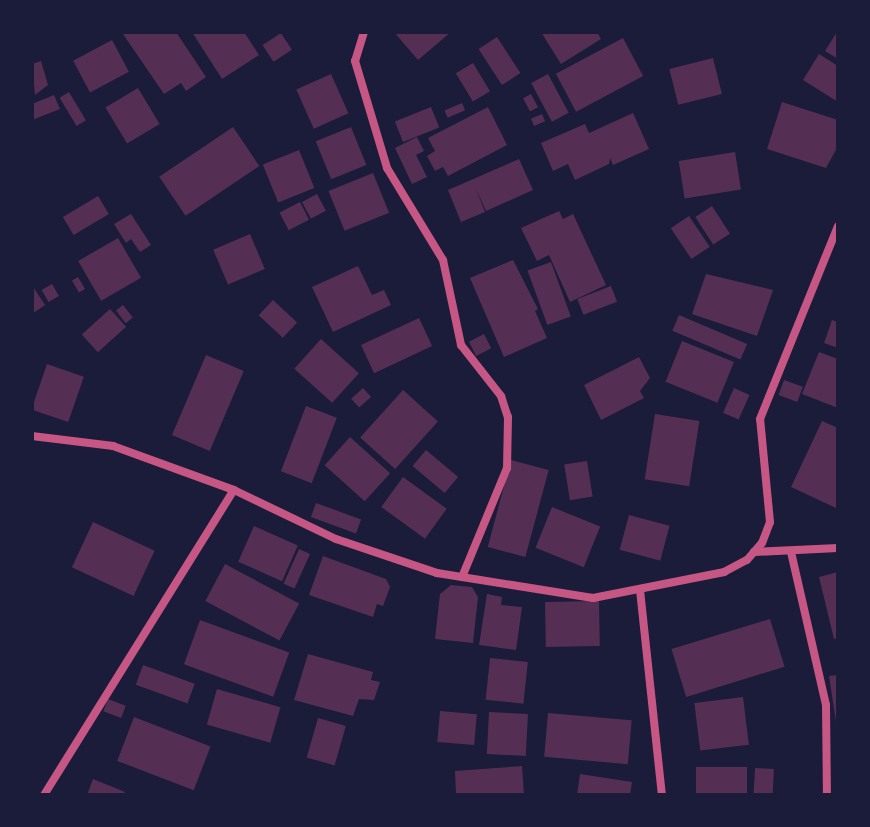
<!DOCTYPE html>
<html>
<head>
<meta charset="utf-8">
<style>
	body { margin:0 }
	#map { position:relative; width:870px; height:827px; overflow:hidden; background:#1b1b3a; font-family:"Asap Condensed",sans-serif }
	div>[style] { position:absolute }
	.building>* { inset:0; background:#542f53; transform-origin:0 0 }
	.minor>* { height:8px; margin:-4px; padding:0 4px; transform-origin:4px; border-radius:4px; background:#c65784 }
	span { translate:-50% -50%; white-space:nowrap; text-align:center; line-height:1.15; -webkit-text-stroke:6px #1b1b3a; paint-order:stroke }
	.frame { position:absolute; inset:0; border:34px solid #1b1b3a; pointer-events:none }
</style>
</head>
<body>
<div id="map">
	<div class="building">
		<div style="clip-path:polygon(127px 32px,176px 32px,206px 77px,186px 91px,181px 83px,164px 94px,123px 34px)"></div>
		<div style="clip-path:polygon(192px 32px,244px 32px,259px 55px,222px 79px)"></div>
		<div style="clip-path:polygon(394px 32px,451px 32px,418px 60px)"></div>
		<div style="clip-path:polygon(541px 32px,597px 32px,601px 39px,561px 64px)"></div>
		<div style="clip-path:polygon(837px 32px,838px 32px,838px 59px,825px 51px)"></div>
		<div style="left:281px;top:33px;width:20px;height:22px;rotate:57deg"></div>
		<div style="left:497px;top:37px;width:43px;height:22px;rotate:57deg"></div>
		<div style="left:623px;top:38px;width:43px;height:76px;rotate:62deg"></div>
		<div style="left:112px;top:40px;width:36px;height:44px;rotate:62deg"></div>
		<div style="clip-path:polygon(819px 54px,838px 66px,838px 102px,803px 80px)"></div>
		<div style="left:713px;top:58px;width:37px;height:45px;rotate:76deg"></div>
		<div style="clip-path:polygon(41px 61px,48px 85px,35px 95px,32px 64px)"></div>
		<div style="left:473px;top:63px;width:33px;height:20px;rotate:59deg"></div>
		<div style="left:331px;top:74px;width:43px;height:38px;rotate:66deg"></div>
		<div style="left:548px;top:74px;width:44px;height:19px;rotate:62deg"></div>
		<div style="left:138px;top:88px;width:42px;height:38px;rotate:59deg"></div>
		<div style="left:69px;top:92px;width:33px;height:11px;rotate:59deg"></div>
		<div style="left:531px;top:94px;width:15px;height:9px;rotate:62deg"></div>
		<div style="clip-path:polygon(54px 95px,60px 109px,32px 120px,32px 104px)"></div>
		<div style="clip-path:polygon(782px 102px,838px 120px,838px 146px,826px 168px,767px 149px)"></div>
		<div style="left:462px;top:103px;width:8px;height:19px;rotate:67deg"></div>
		<div style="left:431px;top:107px;width:22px;height:39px;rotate:68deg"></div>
		<div style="clip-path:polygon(488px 107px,507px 145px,448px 176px,443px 167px,435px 171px,427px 156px,435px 151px,428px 138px)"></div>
		<div style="clip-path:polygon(633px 113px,649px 149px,613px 165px,610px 158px,609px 164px,575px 180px,568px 164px,553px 171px,541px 143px,585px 124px,589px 133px)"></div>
		<div style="left:542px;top:114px;width:8px;height:12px;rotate:67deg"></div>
		<div style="left:233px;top:127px;width:47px;height:89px;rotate:56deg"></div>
		<div style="left:351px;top:127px;width:41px;height:38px;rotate:68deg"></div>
		<div style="clip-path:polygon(417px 137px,424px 151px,416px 155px,427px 177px,412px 184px,395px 148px)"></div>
		<div style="left:299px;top:150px;width:41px;height:39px;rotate:68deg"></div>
		<div style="left:735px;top:152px;width:38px;height:57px;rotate:81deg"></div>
		<div style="clip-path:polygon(519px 159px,533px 190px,486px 211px,476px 189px,485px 212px,461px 222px,448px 190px)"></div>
		<div style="left:373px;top:173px;width:43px;height:48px;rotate:68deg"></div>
		<div style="left:317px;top:194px;width:19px;height:17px;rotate:62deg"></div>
		<div style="left:98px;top:196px;width:21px;height:41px;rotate:59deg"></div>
		<div style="left:300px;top:202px;width:20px;height:23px;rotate:63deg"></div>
		<div style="left:712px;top:206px;width:33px;height:20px;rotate:57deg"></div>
		<div style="clip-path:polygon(559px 211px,563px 219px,573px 214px,606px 285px,570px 302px,549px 255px,537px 261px,521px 228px)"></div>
		<div style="clip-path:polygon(131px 214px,151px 245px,140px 252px,131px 239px,126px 243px,114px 224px)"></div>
		<div style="left:689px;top:216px;width:37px;height:22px;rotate:56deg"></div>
		<div style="left:250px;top:234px;width:38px;height:40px;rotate:67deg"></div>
		<div style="left:118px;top:238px;width:46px;height:46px;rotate:60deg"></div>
		<div style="clip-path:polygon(513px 260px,538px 309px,535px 311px,547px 338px,504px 357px,470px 278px)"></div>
		<div style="left:551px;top:262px;width:58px;height:25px;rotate:70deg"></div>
		<div style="clip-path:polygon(358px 266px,372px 295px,384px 290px,391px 305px,333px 332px,312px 287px)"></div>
		<div style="clip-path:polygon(706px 274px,773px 290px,757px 336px,692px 314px)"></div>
		<div style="left:78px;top:277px;width:14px;height:7px;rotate:60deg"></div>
		<div style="left:52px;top:284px;width:14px;height:12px;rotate:60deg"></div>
		<div style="clip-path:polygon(32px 285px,45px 305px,32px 314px)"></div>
		<div style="left:611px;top:286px;width:17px;height:36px;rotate:69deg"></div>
		<div style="left:273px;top:300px;width:33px;height:21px;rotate:43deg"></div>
		<div style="left:123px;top:305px;width:16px;height:9px;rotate:52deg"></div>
		<div style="left:110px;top:309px;width:24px;height:38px;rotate:48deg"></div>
		<div style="left:679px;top:315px;width:74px;height:17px;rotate:23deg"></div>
		<div style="left:419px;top:318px;width:31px;height:64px;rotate:65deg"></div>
		<div style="clip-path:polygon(832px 320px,838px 322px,838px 348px,824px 343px)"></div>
		<div style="left:484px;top:334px;width:16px;height:17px;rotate:63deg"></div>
		<div style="left:321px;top:339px;width:51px;height:40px;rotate:42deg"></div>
		<div style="left:682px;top:341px;width:56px;height:44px;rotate:22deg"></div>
		<div style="clip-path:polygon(819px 352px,838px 359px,838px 408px,802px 394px)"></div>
		<div style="left:206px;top:355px;width:41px;height:87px;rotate:23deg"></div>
		<div style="clip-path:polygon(639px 357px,650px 378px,640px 391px,644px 398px,601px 420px,584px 385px)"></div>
		<div style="left:47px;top:364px;width:39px;height:48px;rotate:19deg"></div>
		<div style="left:784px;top:380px;width:20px;height:16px;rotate:20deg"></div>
		<div style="left:363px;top:388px;width:12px;height:16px;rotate:48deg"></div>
		<div style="left:734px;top:388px;width:17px;height:27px;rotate:24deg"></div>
		<div style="left:403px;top:390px;width:47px;height:64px;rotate:42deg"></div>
		<div style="left:306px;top:406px;width:33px;height:70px;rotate:21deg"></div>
		<div style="left:655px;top:414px;width:45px;height:66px;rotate:9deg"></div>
		<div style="clip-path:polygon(822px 421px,838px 428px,836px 508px,791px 487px)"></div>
		<div style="left:350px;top:437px;width:54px;height:38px;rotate:42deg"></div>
		<div style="left:426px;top:450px;width:42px;height:21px;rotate:40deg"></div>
		<div style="left:511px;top:460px;width:39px;height:90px;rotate:15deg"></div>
		<div style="left:587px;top:461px;width:36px;height:23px;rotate:81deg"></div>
		<div style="left:403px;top:477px;width:54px;height:37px;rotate:36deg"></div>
		<div style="left:316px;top:503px;width:48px;height:15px;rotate:20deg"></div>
		<div style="left:552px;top:507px;width:52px;height:44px;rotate:22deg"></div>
		<div style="left:629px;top:515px;width:42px;height:36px;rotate:15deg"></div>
		<div style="left:93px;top:522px;width:68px;height:50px;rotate:25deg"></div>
		<div style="left:254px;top:526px;width:48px;height:39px;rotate:24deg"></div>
		<div style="left:299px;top:549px;width:12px;height:38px;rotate:24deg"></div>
		<div style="clip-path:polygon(323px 556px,386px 579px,390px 587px,383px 606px,377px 604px,373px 617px,309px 595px)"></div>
		<div style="left:225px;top:564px;width:84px;height:42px;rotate:28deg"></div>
		<div style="clip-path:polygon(838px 572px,838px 638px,834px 639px,819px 577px)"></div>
		<div style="clip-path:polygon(451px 585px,472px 587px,478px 597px,473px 643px,435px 639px,440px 594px)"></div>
		<div style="clip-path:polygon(487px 594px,502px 597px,501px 605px,522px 607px,516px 650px,479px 645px)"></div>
		<div style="left:599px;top:601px;width:45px;height:54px;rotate:89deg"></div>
		<div style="left:770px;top:619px;width:50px;height:103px;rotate:73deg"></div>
		<div style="left:200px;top:620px;width:95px;height:47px;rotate:20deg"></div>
		<div style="clip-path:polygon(308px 654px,373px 672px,371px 680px,380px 682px,374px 700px,359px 699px,353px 716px,294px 700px)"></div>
		<div style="left:490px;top:658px;width:38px;height:42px;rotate:6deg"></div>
		<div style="left:143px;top:665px;width:55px;height:21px;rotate:20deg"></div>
		<div style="clip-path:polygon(838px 675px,838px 722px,836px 722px,829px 676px)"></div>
		<div style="left:217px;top:689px;width:66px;height:37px;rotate:16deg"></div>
		<div style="left:743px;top:697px;width:48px;height:49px;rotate:83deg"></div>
		<div style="left:108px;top:699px;width:19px;height:13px;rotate:21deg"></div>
		<div style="left:440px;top:711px;width:37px;height:31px;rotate:5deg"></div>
		<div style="left:489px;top:712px;width:39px;height:42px;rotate:3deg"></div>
		<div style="left:548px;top:713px;width:84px;height:44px;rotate:5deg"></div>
		<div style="left:134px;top:717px;width:82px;height:47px;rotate:21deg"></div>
		<div style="left:318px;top:718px;width:29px;height:41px;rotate:16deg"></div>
		<div style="clip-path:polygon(522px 766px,524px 795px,456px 795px,455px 771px)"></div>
		<div style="left:747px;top:767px;width:28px;height:51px;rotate:90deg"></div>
		<div style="left:755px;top:768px;width:19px;height:27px;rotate:3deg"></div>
		<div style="clip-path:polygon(580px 774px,632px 782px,630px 795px,577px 795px)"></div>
		<div style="clip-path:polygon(93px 779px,125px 792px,123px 795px,87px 795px)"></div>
	</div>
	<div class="minor">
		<div style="left:364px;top:32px;width:30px;rotate:107deg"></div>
		<div style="left:355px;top:61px;width:112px;rotate:73.3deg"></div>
		<div style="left:387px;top:168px;width:108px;rotate:58.7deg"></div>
		<div style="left:443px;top:260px;width:87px;rotate:78deg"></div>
		<div style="left:461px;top:345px;width:65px;rotate:51.9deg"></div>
		<div style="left:501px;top:396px;width:22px;rotate:72deg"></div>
		<div style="left:508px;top:417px;width:51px;rotate:91.1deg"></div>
		<div style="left:507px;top:468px;width:118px;rotate:112.4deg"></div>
		<div style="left:32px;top:436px;width:82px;rotate:7deg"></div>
		<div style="left:113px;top:446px;width:129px;rotate:20deg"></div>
		<div style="left:234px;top:490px;width:113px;rotate:25.7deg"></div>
		<div style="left:336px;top:539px;width:107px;rotate:18.6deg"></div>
		<div style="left:437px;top:573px;width:158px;rotate:9.1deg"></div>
		<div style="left:593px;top:598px;width:134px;rotate:-11.2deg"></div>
		<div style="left:724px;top:572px;width:26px;rotate:-28deg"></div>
		<div style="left:747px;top:560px;width:23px;rotate:-49deg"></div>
		<div style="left:762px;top:543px;width:22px;rotate:-69deg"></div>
		<div style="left:770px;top:522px;width:103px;rotate:-95.5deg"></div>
		<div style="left:760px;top:419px;width:208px;rotate:-68deg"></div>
		<div style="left:754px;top:552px;width:84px;rotate:-2.7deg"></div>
		<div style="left:791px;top:552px;width:157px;rotate:77.1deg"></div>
		<div style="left:826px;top:705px;width:90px;rotate:89.4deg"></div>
		<div style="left:640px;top:590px;width:206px;rotate:83.9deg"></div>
		<div style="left:44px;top:795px;width:359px;rotate:-58.1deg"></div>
	</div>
	<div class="frame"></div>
</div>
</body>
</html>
